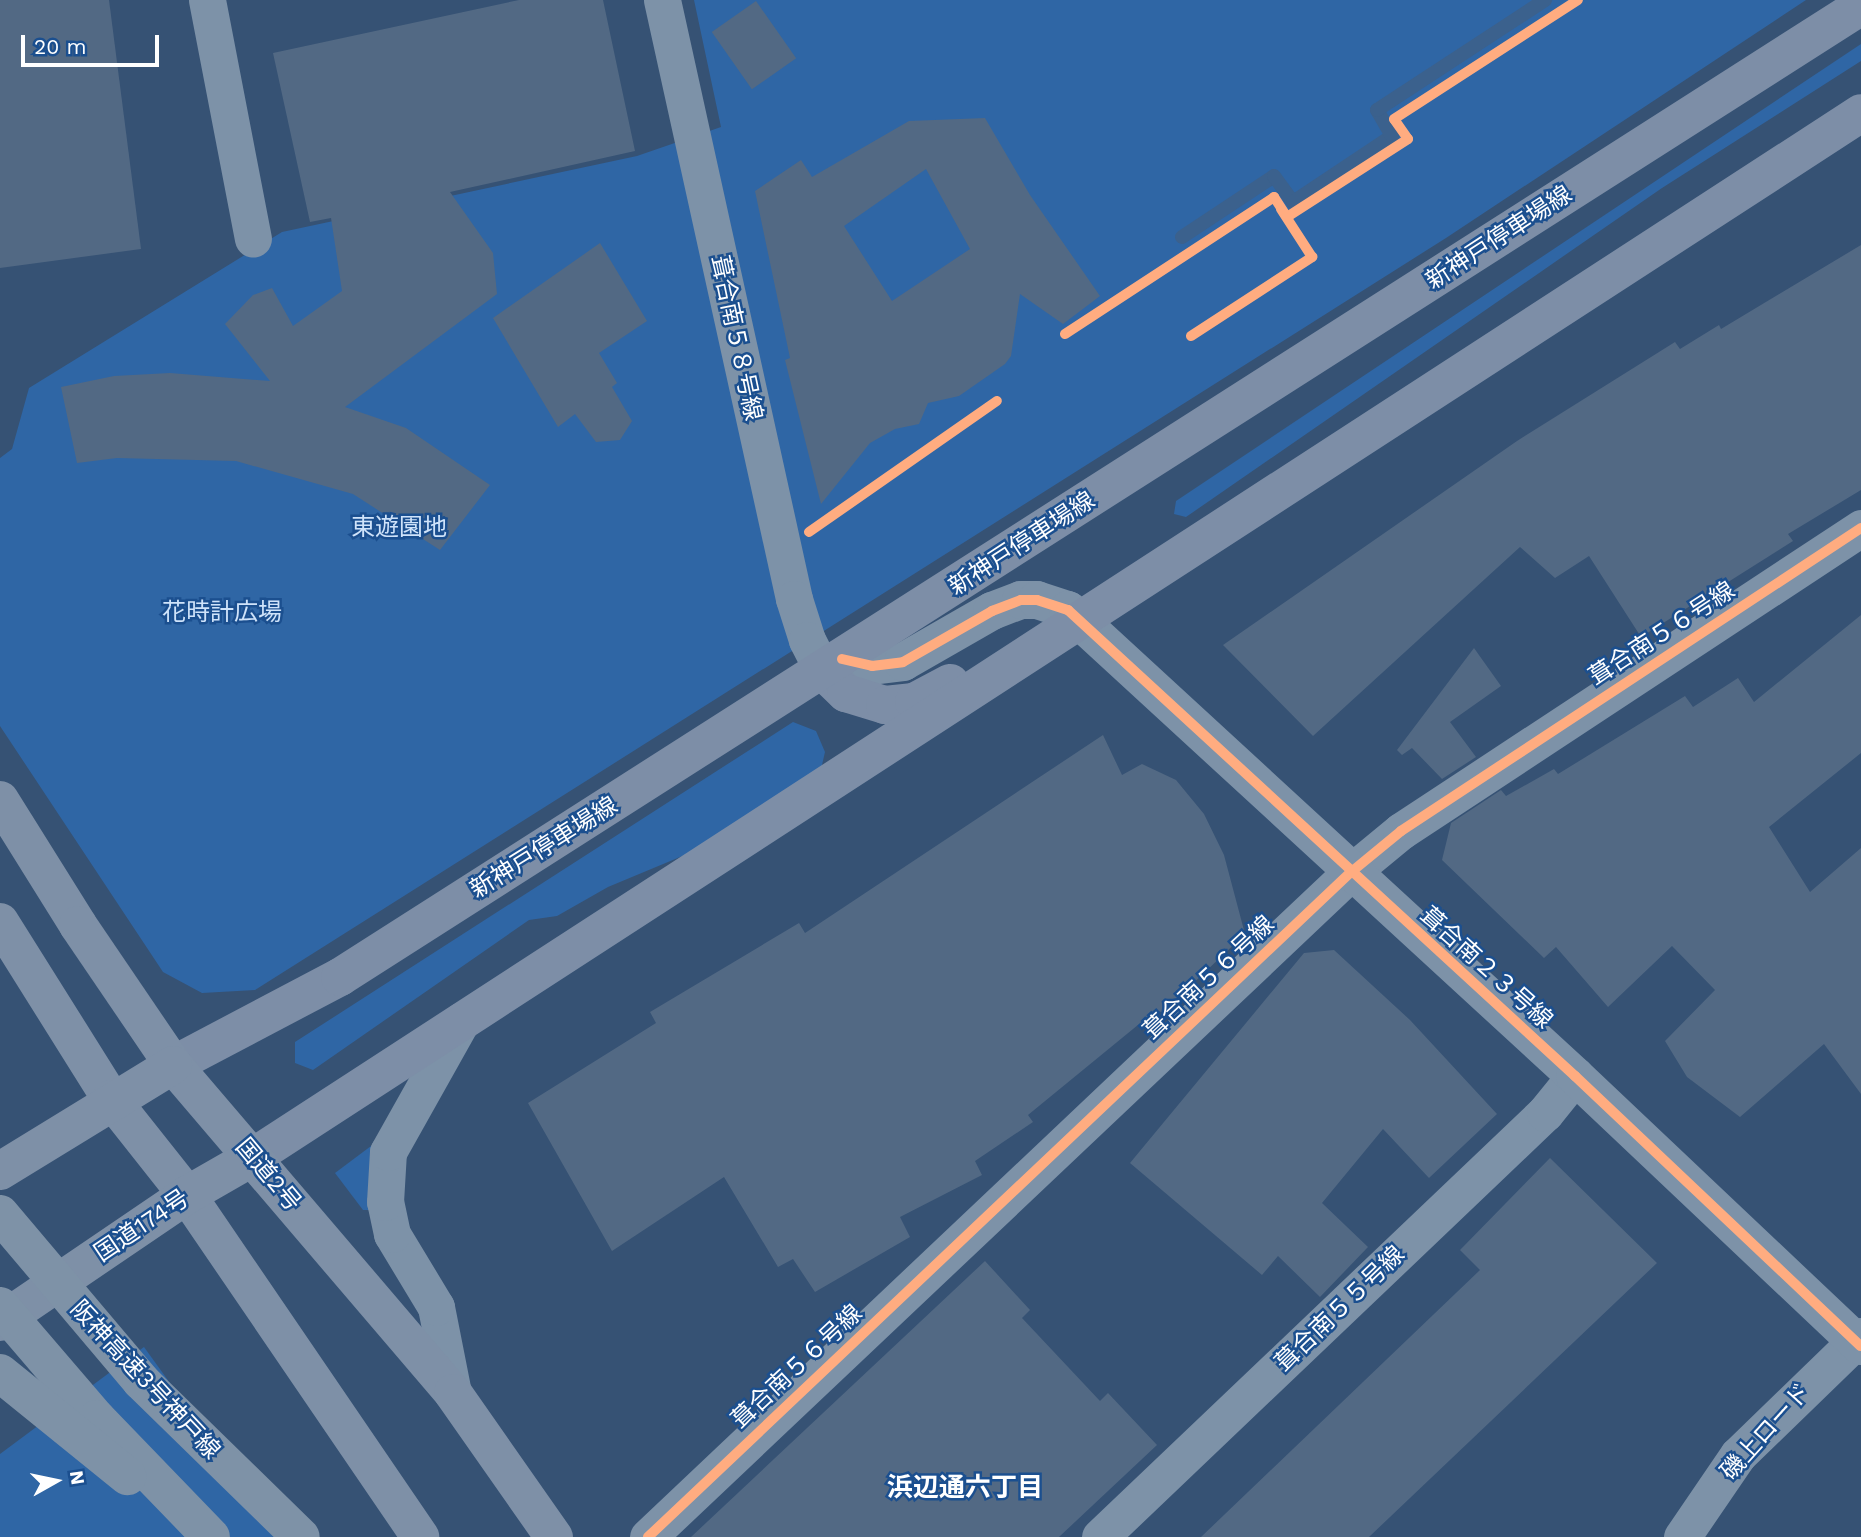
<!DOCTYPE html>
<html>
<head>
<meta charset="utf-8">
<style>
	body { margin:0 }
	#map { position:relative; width:1861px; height:1537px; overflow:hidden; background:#365274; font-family:"Work Sans","Noto Sans JP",sans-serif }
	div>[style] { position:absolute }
	.green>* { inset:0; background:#2f66a5 }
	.stream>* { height:14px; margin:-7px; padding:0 7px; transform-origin:7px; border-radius:7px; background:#3b618d }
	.building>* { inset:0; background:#526984; transform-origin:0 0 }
	.minor>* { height:37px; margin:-18.5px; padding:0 18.5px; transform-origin:18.5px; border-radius:18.5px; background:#7d92a8 }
	.tertiary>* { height:38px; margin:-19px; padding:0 19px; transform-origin:19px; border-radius:19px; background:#7d92a8 }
	.primary>* { height:38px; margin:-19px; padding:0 19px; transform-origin:19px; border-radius:19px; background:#7d8ea7 }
	.trunk>* { height:38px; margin:-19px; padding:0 19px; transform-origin:19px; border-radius:19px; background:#7e90a7 }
	.motorway>* { height:38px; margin:-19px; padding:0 19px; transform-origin:19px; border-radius:19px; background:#7e92a7 }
	.cycleway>* { height:10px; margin:-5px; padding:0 5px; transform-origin:5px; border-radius:5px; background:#ffac80 }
	span { translate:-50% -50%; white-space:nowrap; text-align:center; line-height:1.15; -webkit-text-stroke:5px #1b4f8f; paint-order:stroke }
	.street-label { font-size:24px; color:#fff }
	.park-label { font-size:24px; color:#cfe3fa }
	.neighbourhood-label { font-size:26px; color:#fff; font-weight:700 }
	.north { position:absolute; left:21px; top:1446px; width:70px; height:70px; -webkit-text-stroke:5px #1b4f8f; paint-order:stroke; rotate:81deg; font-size:19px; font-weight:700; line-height:28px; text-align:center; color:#fff }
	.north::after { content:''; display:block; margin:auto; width:24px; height:32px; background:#fff; clip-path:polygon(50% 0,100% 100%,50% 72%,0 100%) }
	.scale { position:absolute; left:21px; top:35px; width:138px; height:32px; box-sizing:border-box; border:4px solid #fff; border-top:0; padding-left:9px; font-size:21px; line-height:24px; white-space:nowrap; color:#fff; -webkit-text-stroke:5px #1b4f8f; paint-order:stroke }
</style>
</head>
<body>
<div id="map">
	<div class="green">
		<div style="clip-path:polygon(694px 0,1806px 0,1446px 238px,255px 990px,202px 993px,163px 972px,0 726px,0 458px,12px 449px,29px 388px,282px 232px,637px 156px,721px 127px)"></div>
		<div style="clip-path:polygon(1861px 44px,1861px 61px,1662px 188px,1186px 517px,1174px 514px,1176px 501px)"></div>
		<div style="clip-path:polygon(793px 722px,816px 731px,825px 752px,819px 778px,692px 852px,608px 887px,557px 916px,529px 920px,313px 1070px,295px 1063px,295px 1042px)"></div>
		<div style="clip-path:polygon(371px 1146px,371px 1210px,363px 1210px,335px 1173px)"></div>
		<div style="clip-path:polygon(144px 1347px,281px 1537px,0 1537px,0 1454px)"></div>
	</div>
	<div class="stream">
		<div style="left:1182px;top:237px;width:110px;rotate:-33.5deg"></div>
		<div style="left:1274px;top:176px;width:32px;rotate:54deg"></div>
		<div style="left:1293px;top:202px;width:119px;rotate:-33.7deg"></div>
		<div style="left:1392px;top:136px;width:30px;rotate:-120deg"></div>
		<div style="left:1377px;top:110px;width:201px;rotate:-33.2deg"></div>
	</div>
	<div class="building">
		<div style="clip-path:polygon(0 0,109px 0,141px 249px,0 268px)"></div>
		<div style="clip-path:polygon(519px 0,603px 0,635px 151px,450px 192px,493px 253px,497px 294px,345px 407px,406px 428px,490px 485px,440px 550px,353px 494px,236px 461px,117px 458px,77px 463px,61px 387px,114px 376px,170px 373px,270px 381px,225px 324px,253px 295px,272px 288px,293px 326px,342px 291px,331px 218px,310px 222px,273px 53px)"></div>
		<div style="left:756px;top:1px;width:70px;height:54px;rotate:55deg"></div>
		<div style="clip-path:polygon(evenodd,985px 118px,1030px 195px,1100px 296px,1063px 324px,1020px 294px,1011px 356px,1005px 364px,959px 396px,928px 403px,919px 424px,895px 429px,870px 443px,821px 504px,785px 360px,790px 358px,755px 191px,801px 160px,812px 177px,909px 121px,985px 118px,926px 169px,970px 249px,892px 301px,844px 226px,926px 169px)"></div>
		<div style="clip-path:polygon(600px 243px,647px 321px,599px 353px,617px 383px,612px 387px,632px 421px,620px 440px,596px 442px,575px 414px,558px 427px,493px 318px)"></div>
		<div style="clip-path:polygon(1861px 245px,1861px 490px,1788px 534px,1793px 541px,1641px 637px,1589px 556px,1555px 578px,1520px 547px,1313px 736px,1223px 645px,1517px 441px,1675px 342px,1680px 349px,1719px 325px,1721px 329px)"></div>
		<div style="clip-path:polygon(1861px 615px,1861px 753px,1769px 827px,1810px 892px,1861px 848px,1861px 1094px,1824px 1044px,1740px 1117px,1687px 1077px,1665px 1041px,1715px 990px,1672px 946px,1608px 1007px,1556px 947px,1544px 958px,1442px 860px,1451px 823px,1501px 790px,1506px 796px,1554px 769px,1558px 774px,1685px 696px,1693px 707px,1738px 678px,1754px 702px)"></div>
		<div style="clip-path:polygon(1474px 648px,1501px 686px,1450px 722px,1476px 757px,1442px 779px,1412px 748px,1402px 755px,1397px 750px)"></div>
		<div style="clip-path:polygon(1103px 735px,1122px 775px,1142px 764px,1176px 780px,1204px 814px,1224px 855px,1245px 934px,1163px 1012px,1155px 1011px,1028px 1115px,1033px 1122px,975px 1161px,982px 1175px,900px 1217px,910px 1237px,815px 1292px,793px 1259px,778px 1267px,724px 1177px,612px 1251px,528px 1103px,656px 1023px,650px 1012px,799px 923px,805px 933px)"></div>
		<div style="clip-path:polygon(1334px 950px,1410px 1020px,1497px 1114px,1429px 1178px,1383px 1129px,1322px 1203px,1368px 1247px,1320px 1297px,1278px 1256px,1262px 1275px,1130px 1163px,1304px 953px)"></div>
		<div style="clip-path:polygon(1550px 1158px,1657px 1263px,1369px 1537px,1201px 1537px,1480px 1270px,1460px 1250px)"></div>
		<div style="clip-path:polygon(985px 1261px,1030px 1310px,1022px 1318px,1100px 1401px,1108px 1393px,1157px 1445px,1059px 1537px,691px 1537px)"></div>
	</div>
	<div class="minor">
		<div style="left:207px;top:0;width:243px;rotate:79.1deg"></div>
		<div style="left:662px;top:0;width:613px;rotate:77.57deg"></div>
		<div style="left:794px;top:599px;width:43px;rotate:72.4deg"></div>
		<div style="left:807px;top:640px;width:35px;rotate:63deg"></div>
		<div style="left:453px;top:1393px;width:88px;rotate:-101.2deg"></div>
		<div style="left:436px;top:1307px;width:85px;rotate:-121.1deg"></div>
		<div style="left:392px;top:1234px;width:33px;rotate:-102deg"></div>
		<div style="left:385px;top:1202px;width:50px;rotate:-86.6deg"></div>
		<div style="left:388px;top:1152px;width:151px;rotate:-60.7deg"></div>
		<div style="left:648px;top:1537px;width:966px;rotate:-43.41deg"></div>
		<div style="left:1350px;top:873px;width:66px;rotate:-39.5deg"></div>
		<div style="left:1401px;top:831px;width:551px;rotate:-33.37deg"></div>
		<div style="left:1100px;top:1537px;width:615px;rotate:-43.62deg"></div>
		<div style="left:1545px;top:1113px;width:48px;rotate:-51deg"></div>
		<div style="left:1682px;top:1537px;width:99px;rotate:-55.7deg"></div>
		<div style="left:1738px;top:1455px;width:171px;rotate:-44.1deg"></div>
	</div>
	<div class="tertiary">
		<div style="left:842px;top:659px;width:31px;rotate:13deg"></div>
		<div style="left:872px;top:666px;width:31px;rotate:-7deg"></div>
		<div style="left:903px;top:662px;width:103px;rotate:-29.8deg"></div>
		<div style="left:992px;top:611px;width:31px;rotate:-21deg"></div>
		<div style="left:1021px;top:600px;width:16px"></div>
		<div style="left:1037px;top:600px;width:33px;rotate:18deg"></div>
		<div style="left:1068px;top:610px;width:689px;rotate:42.59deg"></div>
		<div style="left:1575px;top:1076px;width:393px;rotate:43.4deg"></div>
	</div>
	<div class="primary">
		<div style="left:823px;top:671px;width:32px;rotate:44deg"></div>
		<div style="left:846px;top:693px;width:41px;rotate:17.1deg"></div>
		<div style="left:885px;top:705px;width:29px;rotate:-6deg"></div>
		<div style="left:914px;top:702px;width:41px;rotate:-27.8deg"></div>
		<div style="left:173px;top:1065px;width:189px;rotate:-27.8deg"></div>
		<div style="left:340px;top:977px;width:1805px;rotate:-32.55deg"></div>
		<div style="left:253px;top:1157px;width:1917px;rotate:-32.99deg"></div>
	</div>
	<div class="trunk">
		<div style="left:0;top:800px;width:147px;rotate:58deg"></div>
		<div style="left:78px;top:925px;width:169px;rotate:55.8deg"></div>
		<div style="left:173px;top:1065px;width:431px;rotate:49.5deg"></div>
		<div style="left:453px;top:1393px;width:176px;rotate:55deg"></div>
		<div style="left:0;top:922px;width:209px;rotate:57.9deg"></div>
		<div style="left:111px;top:1099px;width:122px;rotate:51.6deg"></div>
		<div style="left:187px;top:1195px;width:414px;rotate:55.7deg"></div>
		<div style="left:0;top:1171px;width:203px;rotate:-31.5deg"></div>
		<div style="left:0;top:1322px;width:226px;rotate:-34.2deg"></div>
		<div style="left:187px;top:1195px;width:76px;rotate:-29.9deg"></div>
	</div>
	<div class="motorway">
		<div style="left:0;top:1214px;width:219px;rotate:49.8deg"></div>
		<div style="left:141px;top:1381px;width:223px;rotate:44.3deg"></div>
		<div style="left:0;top:1306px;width:149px;rotate:49.4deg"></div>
		<div style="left:97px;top:1419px;width:164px;rotate:46deg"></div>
		<div style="left:0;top:1373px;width:164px;rotate:39deg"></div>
	</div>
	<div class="cycleway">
		<div style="left:1065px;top:334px;width:250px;rotate:-33.2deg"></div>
		<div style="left:1274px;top:197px;width:24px;rotate:57deg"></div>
		<div style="left:1287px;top:217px;width:144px;rotate:-32.8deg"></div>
		<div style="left:1408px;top:139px;width:24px;rotate:-125deg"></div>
		<div style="left:1394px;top:119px;width:219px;rotate:-32.9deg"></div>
		<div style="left:1191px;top:336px;width:145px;rotate:-33.1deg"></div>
		<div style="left:1312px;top:257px;width:57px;rotate:-122.9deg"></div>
		<div style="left:809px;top:532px;width:229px;rotate:-34.9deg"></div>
		<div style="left:842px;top:659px;width:31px;rotate:13deg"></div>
		<div style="left:872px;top:666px;width:31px;rotate:-7deg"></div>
		<div style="left:903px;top:662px;width:103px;rotate:-29.8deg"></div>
		<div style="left:992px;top:611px;width:31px;rotate:-21deg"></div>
		<div style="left:1021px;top:600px;width:16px"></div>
		<div style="left:1037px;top:600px;width:33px;rotate:18deg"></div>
		<div style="left:1068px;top:610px;width:689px;rotate:42.59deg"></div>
		<div style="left:1575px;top:1076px;width:393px;rotate:43.4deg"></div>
		<div style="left:648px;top:1537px;width:966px;rotate:-43.41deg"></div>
		<div style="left:1350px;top:873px;width:66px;rotate:-39.5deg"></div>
		<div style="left:1401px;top:831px;width:551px;rotate:-33.37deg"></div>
	</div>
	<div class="street-label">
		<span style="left:1499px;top:238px;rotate:-33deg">新神戸停車場線</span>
		<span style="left:736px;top:338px;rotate:78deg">葺合南５８号線</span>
		<span style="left:1022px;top:544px;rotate:-33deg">新神戸停車場線</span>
		<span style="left:1662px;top:634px;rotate:-33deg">葺合南５６号線</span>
		<span style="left:544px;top:848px;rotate:-32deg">新神戸停車場線</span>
		<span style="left:1486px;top:968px;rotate:42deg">葺合南２３号線</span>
		<span style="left:1209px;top:978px;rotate:-43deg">葺合南５６号線</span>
		<span style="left:268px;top:1175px;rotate:50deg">国道2号</span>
		<span style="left:142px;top:1226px;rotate:-34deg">国道174号</span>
		<span style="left:1340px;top:1309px;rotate:-44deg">葺合南５５号線</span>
		<span style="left:797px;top:1367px;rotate:-43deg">葺合南５６号線</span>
		<span style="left:145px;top:1380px;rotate:47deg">阪神高速3号神戸線</span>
		<span style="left:1766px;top:1432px;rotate:-48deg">磯上ロード</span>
	</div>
	<div class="park-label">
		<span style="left:399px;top:528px">東遊園地</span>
		<span style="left:222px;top:613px">花時計広場</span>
	</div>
	<div class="neighbourhood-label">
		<span style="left:965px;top:1488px">浜辺通六丁目</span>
	</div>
	<div class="north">N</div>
	<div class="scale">20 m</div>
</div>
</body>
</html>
